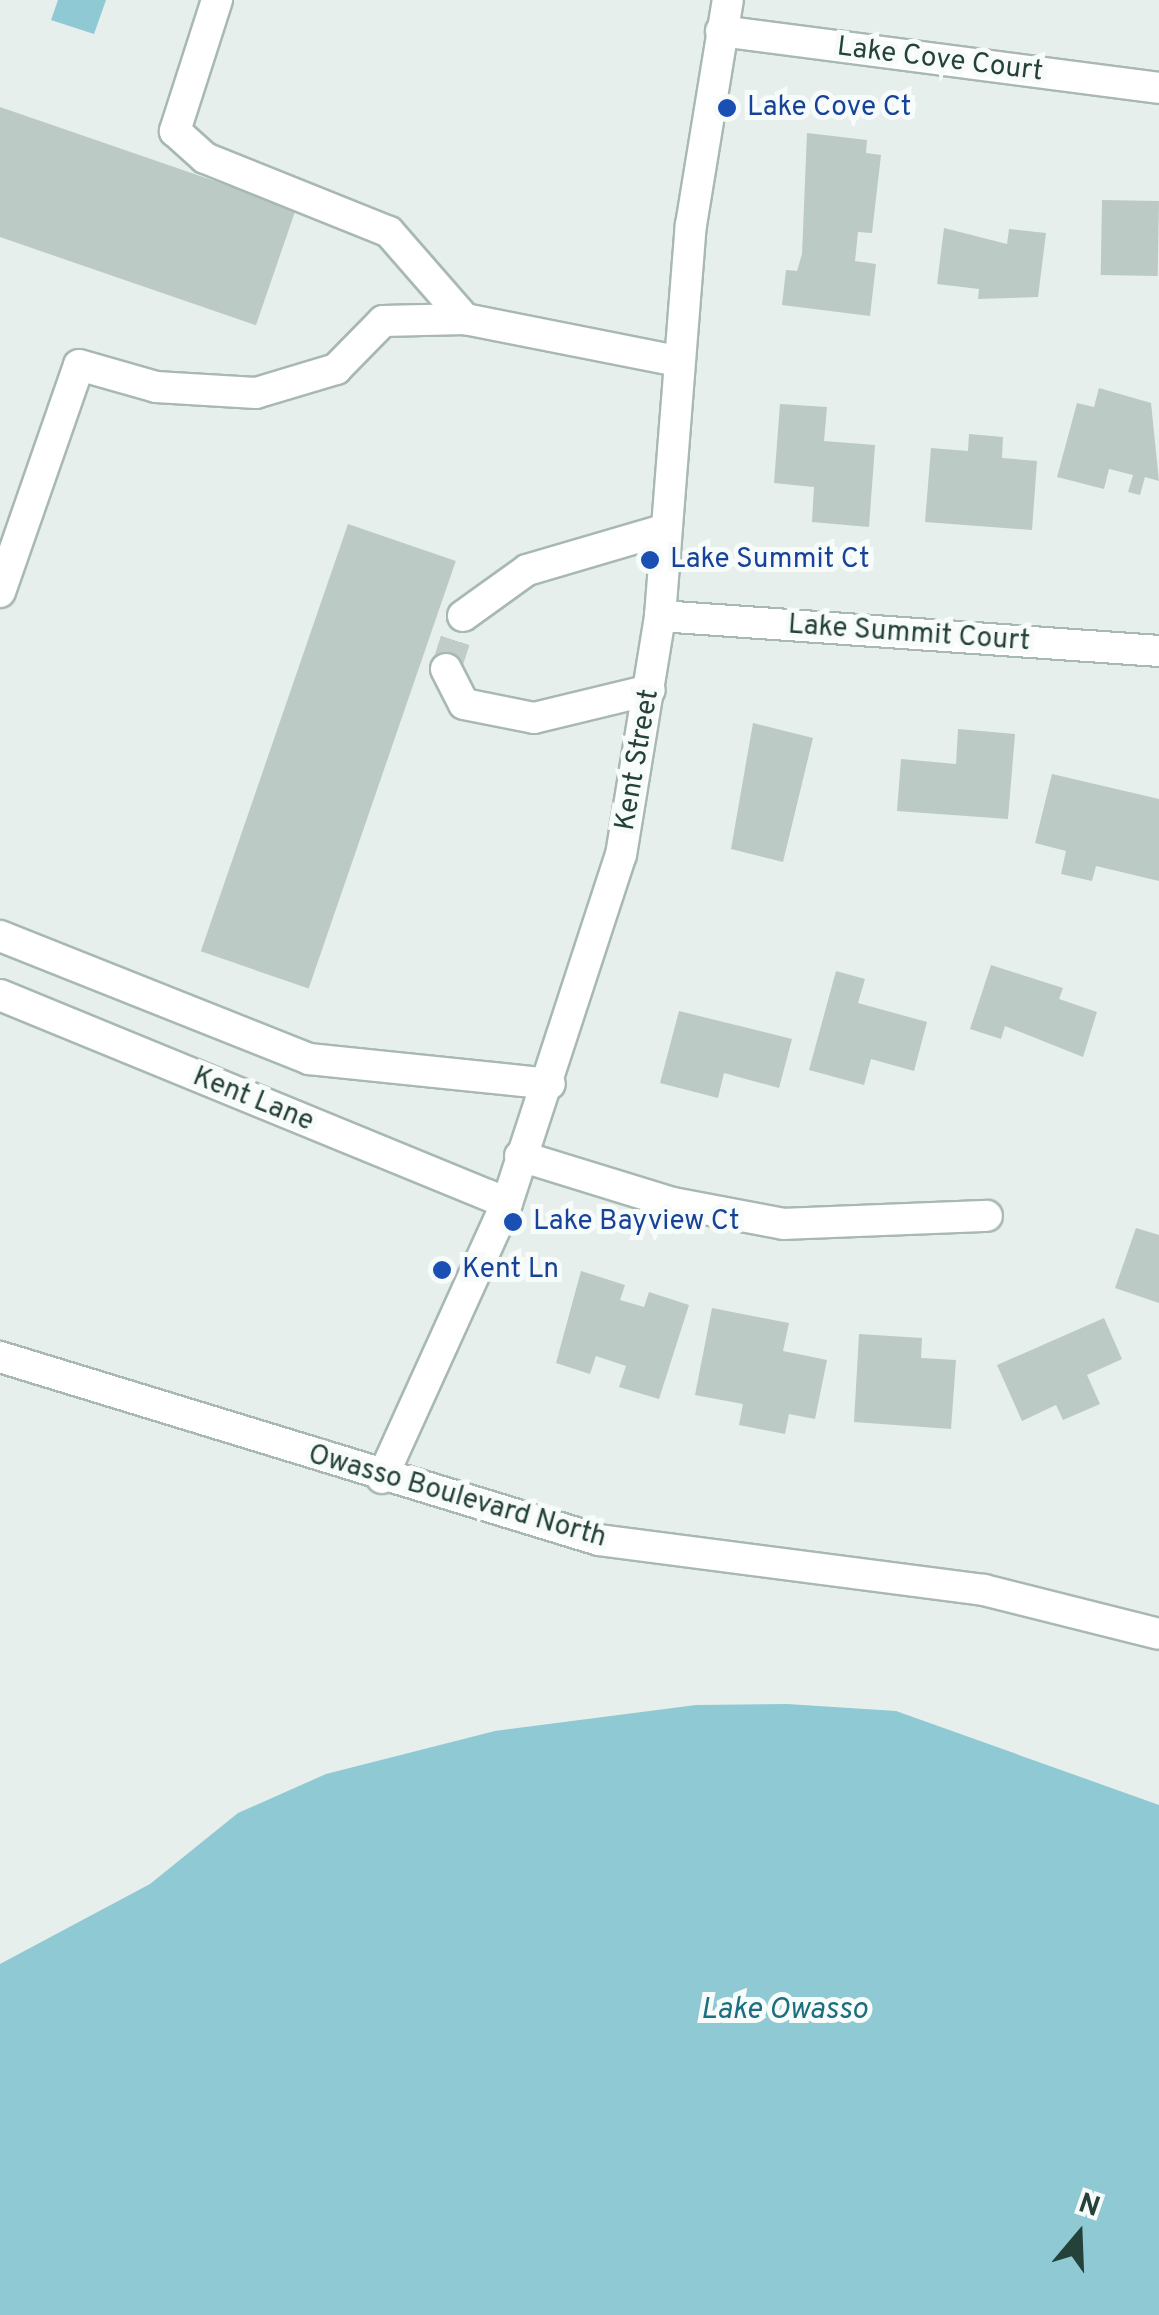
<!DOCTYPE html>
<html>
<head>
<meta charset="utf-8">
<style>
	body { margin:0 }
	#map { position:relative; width:1159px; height:2315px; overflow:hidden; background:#e6efeb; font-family:Overpass,sans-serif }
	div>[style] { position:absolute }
	.water>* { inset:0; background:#8ec9d4 }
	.building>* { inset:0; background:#bbcac4; transform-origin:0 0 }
	.minor-tunnel>* { height:30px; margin-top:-15px; transform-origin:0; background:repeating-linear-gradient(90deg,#bfccc8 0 30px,transparent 0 45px) }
	.roads { filter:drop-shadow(2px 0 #a8b8b2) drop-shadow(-2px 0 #a8b8b2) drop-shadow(0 2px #a8b8b2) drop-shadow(0 -2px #a8b8b2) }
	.minor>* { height:30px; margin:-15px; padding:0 15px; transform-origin:15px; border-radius:15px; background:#fff }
	.dots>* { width:28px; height:28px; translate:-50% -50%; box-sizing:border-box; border:5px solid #f7fbf9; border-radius:50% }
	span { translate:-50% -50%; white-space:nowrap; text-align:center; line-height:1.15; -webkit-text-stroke:10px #f7fbf9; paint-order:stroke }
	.street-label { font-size:28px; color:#24423a }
	.transit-label { font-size:28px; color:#164399 }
	.left { translate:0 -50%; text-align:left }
	.water-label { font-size:30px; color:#1c6f80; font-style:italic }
	.north { position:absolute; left:1029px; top:2185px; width:100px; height:100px; -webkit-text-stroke:8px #f7fbf9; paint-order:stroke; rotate:19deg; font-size:28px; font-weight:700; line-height:40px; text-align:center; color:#24423a }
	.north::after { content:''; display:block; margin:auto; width:35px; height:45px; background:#24423a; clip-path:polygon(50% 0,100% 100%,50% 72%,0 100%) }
</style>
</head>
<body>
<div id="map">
	<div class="water">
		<div style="clip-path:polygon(58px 0,106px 0,94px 34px,51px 20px)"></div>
		<div style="clip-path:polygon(787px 1704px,896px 1711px,1159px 1805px,1159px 2315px,0 2315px,0 1964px,150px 1884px,238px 1813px,326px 1774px,495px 1731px,696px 1705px)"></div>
	</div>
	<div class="building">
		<div style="left:0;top:107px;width:313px;height:123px;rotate:19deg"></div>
		<div style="clip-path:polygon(807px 133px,867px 140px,866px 153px,881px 155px,872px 233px,858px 232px,855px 261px,876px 264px,870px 316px,782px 305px,786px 270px,797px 271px,802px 254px)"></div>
		<div style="left:1102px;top:200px;width:57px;height:75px;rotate:1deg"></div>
		<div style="clip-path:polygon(944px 228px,1007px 244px,1009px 229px,1046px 233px,1038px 297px,978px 299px,979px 289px,937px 284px)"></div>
		<div style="clip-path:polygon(1099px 388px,1151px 403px,1159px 481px,1145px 477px,1140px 495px,1128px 492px,1133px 475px,1109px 469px,1104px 489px,1057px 477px,1077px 403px,1094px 407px)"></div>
		<div style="clip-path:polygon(780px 404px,827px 407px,824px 441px,875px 445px,869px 527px,812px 522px,814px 487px,774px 483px)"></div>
		<div style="clip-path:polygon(969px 434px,1003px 437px,1002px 458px,1037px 461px,1032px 530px,925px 522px,931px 448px,968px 451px)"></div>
		<div style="left:348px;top:524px;width:114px;height:452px;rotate:19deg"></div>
		<div style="clip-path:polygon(753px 723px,813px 738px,783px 862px,731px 849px)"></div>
		<div style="clip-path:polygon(958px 729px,1015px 734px,1008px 819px,897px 811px,901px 759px,956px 764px)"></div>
		<div style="clip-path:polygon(1052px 774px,1159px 799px,1159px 881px,1096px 866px,1092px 881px,1061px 874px,1066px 851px,1035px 843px)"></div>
		<div style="clip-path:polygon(991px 965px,1063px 988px,1059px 999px,1097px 1012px,1083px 1057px,1005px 1026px,1001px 1039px,970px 1029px)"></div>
		<div style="clip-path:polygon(836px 971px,865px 979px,858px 1003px,927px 1022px,914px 1071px,871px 1059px,864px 1085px,809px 1070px)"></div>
		<div style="clip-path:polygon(679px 1011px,792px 1039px,779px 1088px,724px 1073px,718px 1098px,660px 1083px)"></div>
		<div style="clip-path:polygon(1136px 1228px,1159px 1235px,1159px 1303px,1115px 1288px)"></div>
		<div style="clip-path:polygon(581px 1271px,625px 1285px,620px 1300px,644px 1307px,649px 1292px,689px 1305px,659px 1399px,619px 1387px,626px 1366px,596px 1356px,590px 1374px,556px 1363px)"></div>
		<div style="clip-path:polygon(712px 1308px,789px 1323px,783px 1351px,827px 1360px,815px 1419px,789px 1414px,785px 1434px,739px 1425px,743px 1404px,695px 1395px)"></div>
		<div style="clip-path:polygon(1104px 1318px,1122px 1359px,1087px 1375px,1100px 1404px,1063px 1420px,1056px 1405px,1022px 1421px,997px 1365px)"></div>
		<div style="clip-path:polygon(859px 1334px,922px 1338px,921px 1358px,956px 1360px,951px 1429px,854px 1422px)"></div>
	</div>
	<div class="minor-tunnel">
		<div style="left:446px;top:669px;width:56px;rotate:-72.2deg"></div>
	</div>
	<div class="roads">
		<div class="minor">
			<div style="left:217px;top:0;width:138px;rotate:107.8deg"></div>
			<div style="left:175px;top:131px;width:40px;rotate:42deg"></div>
			<div style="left:205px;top:158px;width:198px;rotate:21.9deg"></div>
			<div style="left:389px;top:232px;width:116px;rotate:48.9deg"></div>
			<div style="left:721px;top:31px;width:442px;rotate:7.4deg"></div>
			<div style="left:0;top:592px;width:240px;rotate:-70.8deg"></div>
			<div style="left:79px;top:365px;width:80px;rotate:15.9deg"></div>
			<div style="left:156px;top:387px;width:100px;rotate:3.4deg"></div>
			<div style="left:256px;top:393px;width:84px;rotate:-16.7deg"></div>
			<div style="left:336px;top:369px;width:67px;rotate:-45.6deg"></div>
			<div style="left:383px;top:321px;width:82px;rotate:-1.4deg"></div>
			<div style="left:465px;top:319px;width:217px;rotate:11.2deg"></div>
			<div style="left:463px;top:616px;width:79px;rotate:-35.7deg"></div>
			<div style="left:527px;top:570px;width:145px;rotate:-16.4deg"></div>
			<div style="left:660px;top:616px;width:500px;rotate:4.01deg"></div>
			<div style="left:446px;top:669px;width:39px;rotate:63deg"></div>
			<div style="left:464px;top:704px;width:71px;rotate:11.3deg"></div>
			<div style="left:534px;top:718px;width:119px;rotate:-13.6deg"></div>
			<div style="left:0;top:936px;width:333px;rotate:21.7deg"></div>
			<div style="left:309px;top:1059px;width:242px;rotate:5.9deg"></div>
			<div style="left:0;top:995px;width:548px;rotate:22.31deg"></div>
			<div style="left:520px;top:1156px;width:160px;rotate:17.1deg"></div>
			<div style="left:673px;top:1203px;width:113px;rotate:10.7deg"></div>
			<div style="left:784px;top:1224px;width:203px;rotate:-2.3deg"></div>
			<div style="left:0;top:1357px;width:626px;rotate:16.99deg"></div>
			<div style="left:599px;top:1540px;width:388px;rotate:7.4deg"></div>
			<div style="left:984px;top:1590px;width:180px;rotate:14.1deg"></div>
			<div style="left:382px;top:1478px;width:302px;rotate:-65.6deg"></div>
			<div style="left:507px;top:1203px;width:366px;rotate:-71.9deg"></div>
			<div style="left:621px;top:855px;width:242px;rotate:-80.7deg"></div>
			<div style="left:660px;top:616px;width:392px;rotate:-85.5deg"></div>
			<div style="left:691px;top:225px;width:228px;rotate:-80.7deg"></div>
		</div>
	</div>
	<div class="dots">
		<div style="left:727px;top:108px;background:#1a4fb4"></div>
		<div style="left:650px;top:560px;background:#1a4fb4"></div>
		<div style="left:513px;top:1222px;background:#1a4fb4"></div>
		<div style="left:442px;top:1270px;background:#1a4fb4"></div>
	</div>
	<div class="street-label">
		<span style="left:940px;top:60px;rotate:7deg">Lake Cove Court</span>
		<span style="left:909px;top:634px;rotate:4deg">Lake Summit Court</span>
		<span style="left:638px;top:760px;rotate:-80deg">Kent Street</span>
		<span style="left:253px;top:1100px;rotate:22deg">Kent Lane</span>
		<span style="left:457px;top:1497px;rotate:16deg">Owasso Boulevard North</span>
	</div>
	<div class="transit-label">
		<span class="left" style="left:747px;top:108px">Lake Cove Ct</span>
		<span class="left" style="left:670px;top:560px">Lake Summit Ct</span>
		<span class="left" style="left:533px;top:1222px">Lake Bayview Ct</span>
		<span class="left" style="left:462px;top:1270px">Kent Ln</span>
	</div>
	<div class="water-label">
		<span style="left:784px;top:2011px">Lake Owasso</span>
	</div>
	<div class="north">N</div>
</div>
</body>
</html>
